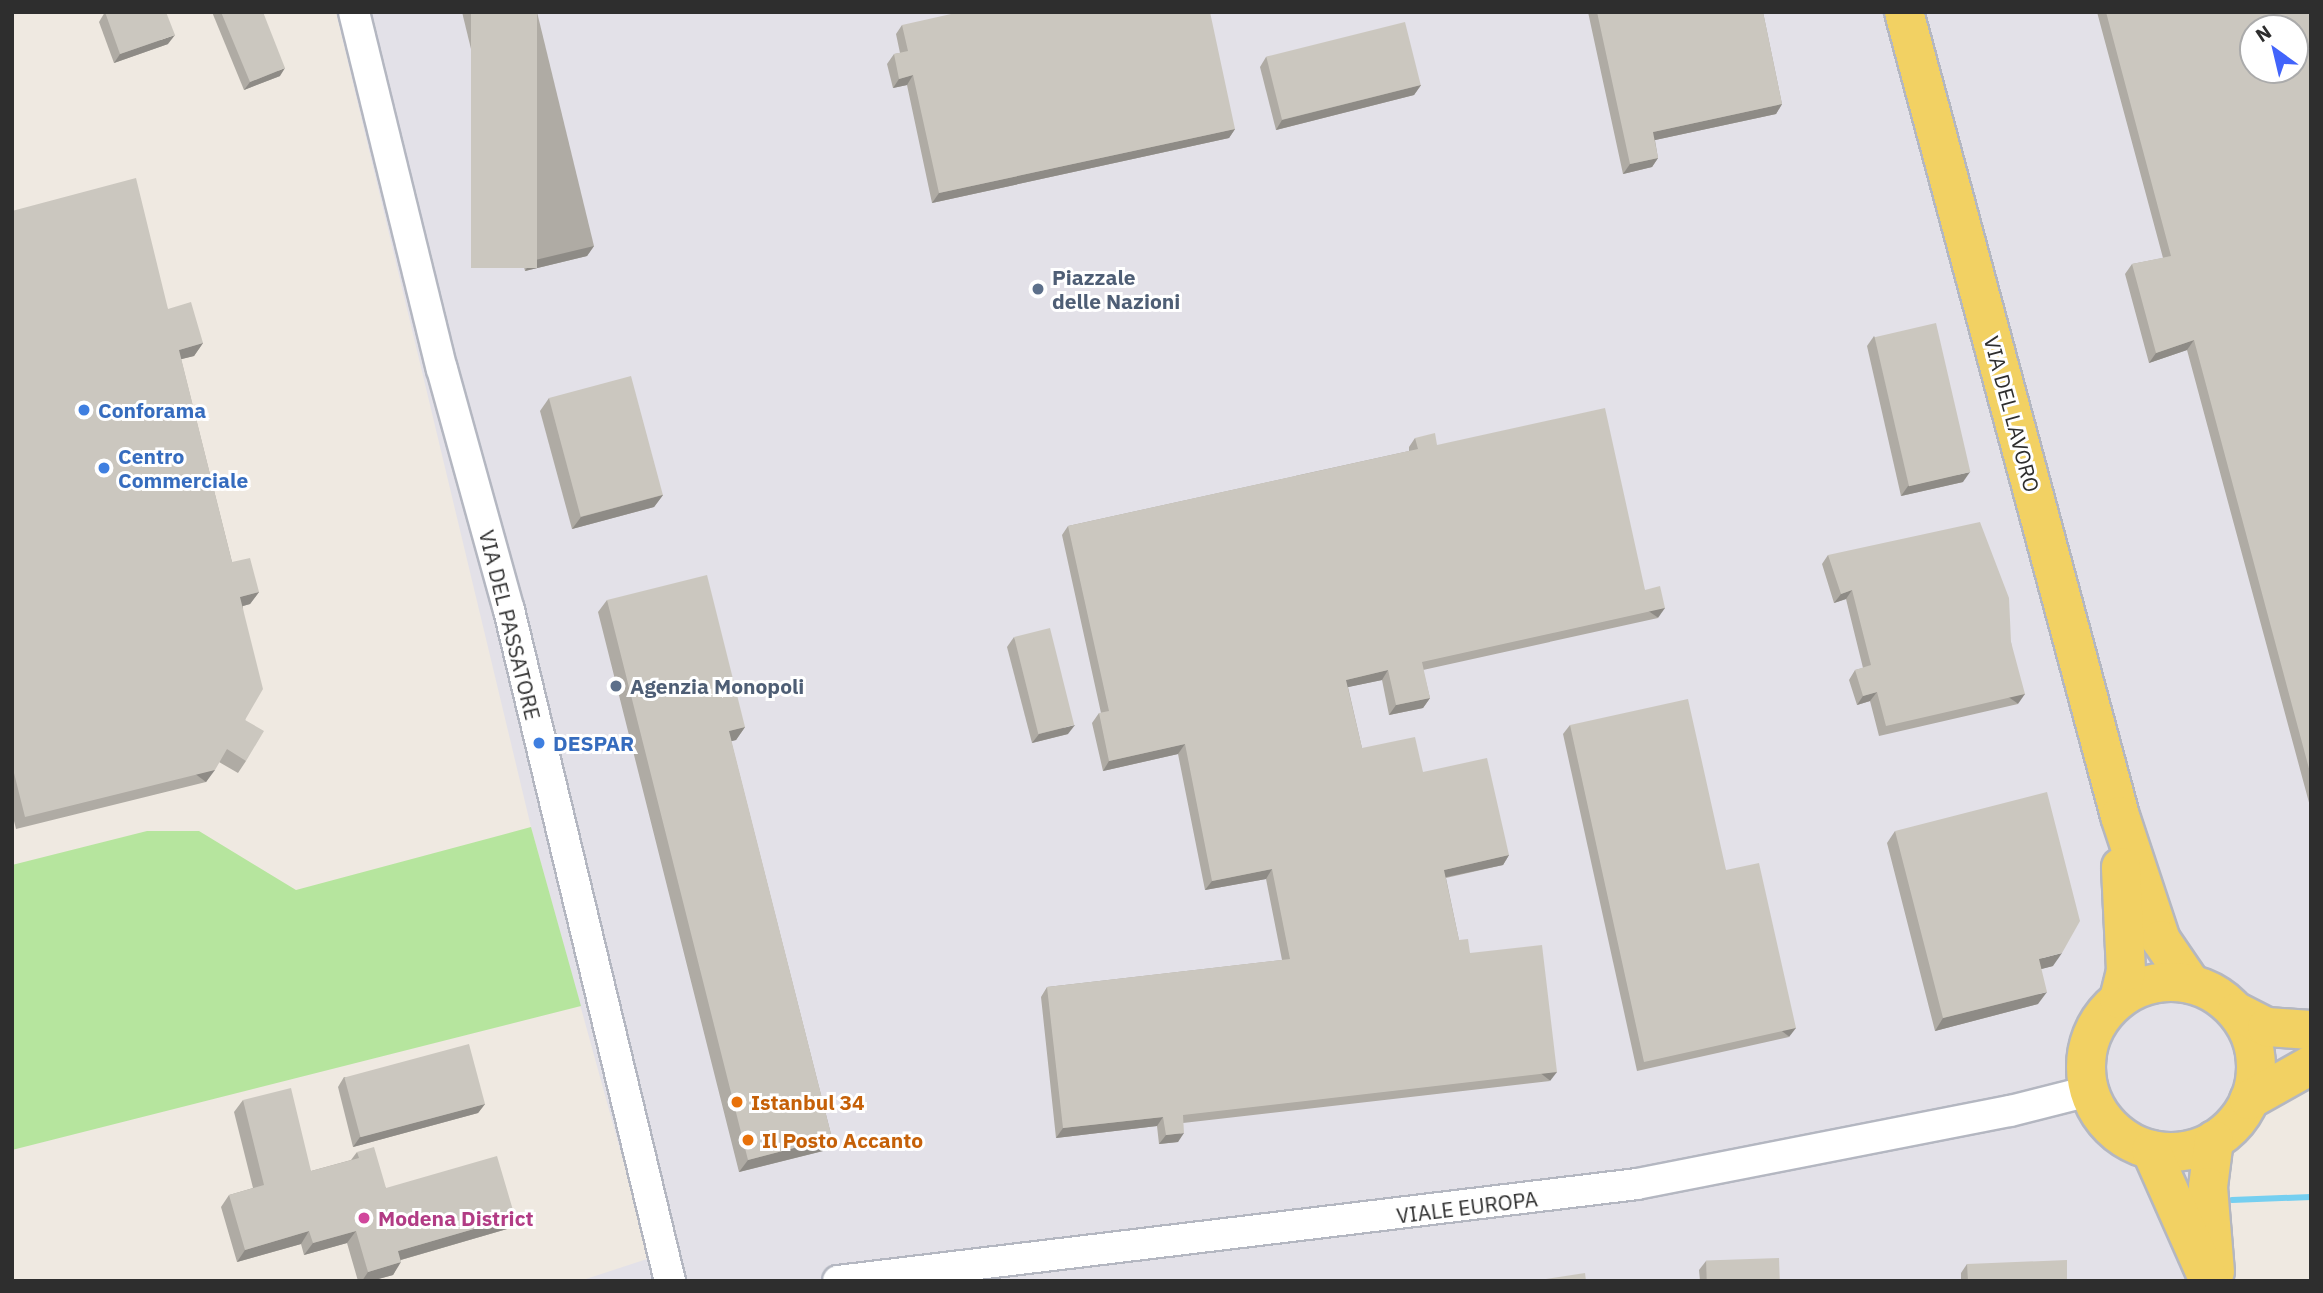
<!DOCTYPE html>
<html>
<head>
<meta charset="utf-8">
<style>
	body { margin:0 }
	#map { position:relative; width:2323px; height:1293px; overflow:hidden; background:#efe9e1; font-family:"IBM Plex Sans",sans-serif }
	div>[style] { position:absolute }
	.industrial>* { inset:0; background:#e3e1e8 }
	.green>* { inset:0; background:#b6e59e }
	.stream>* { height:6px; margin:-3px; padding:0 3px; transform-origin:3px; border-radius:3px; background:#75cff0 }
	.roads { filter:drop-shadow(2px 0 #b4b7c1) drop-shadow(-2px 0 #b4b7c1) drop-shadow(0 2px #b4b7c1) drop-shadow(0 -2px #b4b7c1) }
	.minor>* { height:30px; margin:-15px; padding:0 15px; transform-origin:15px; border-radius:15px; background:#fff }
	.major>* { height:38px; margin:-19px; padding:0 19px; transform-origin:19px; border-radius:19px; background:#f2d163 }
	.major>.ring { margin:-19px; padding:0; box-sizing:content-box; background:none; border:38px solid #f2d163; border-radius:50% }
	.wall>* { inset:0; background:#afaba4 }
	.shaded-wall>* { inset:0; background:#8e8b86; transform-origin:0 0 }
	.building>* { inset:0; background:#cbc7bf; transform-origin:0 0 }
	.dots>* { width:19px; height:19px; translate:-50% -50%; box-sizing:border-box; border:4px solid #fff; border-radius:50% }
	span { translate:-50% -50%; white-space:nowrap; text-align:center; line-height:1.15; -webkit-text-stroke:6px #fff; paint-order:stroke }
	.service-label { font-size:21px; color:#4e5e75; font-weight:700 }
	.left { translate:0 -50%; text-align:left }
	.shop-label { font-size:21px; color:#366cbe; font-weight:700 }
	.street-label { font-size:21px; color:#2e2e2e }
	.food-label { font-size:21px; color:#c56008; font-weight:700 }
	.hotel-label { font-size:21px; color:#b23c85; font-weight:700 }
	.frame { position:absolute; inset:0; border:14px solid #2e2e2e; pointer-events:none }
	.north { position:absolute; left:2239px; top:14px; width:70px; height:70px; box-sizing:border-box; background:#fff; border:2px solid #ababab; border-radius:50%; rotate:326deg; font-size:19px; font-weight:700; line-height:28px; text-align:center; color:#2e2e2e }
	.north::after { content:''; display:block; margin:auto; width:24px; height:32px; background:#4264fb; clip-path:polygon(50% 0,100% 100%,50% 72%,0 100%) }
</style>
</head>
<body>
<div id="map">
	<div class="industrial">
		<div style="clip-path:polygon(evenodd,336px 12px,2311px 12px,2311px 1079px,2270px 1102px,2230px 1153px,2221px 1177px,2230px 1281px,580px 1281px,650px 1258px,531px 827px,336px 12px,2253px 28px,2295px 28px,2295px 70px,2253px 70px,2253px 28px)"></div>
	</div>
	<div class="green">
		<div style="clip-path:polygon(531px 827px,581px 1006px,12px 1150px,12px 865px,147px 831px,199px 831px,296px 890px)"></div>
	</div>
	<div class="stream">
		<div style="left:2232px;top:1200px;width:79px;rotate:-2.2deg"></div>
	</div>
	<div class="roads">
		<div class="minor">
			<div style="left:354px;top:12px;width:368px;rotate:76.2deg"></div>
			<div style="left:442px;top:369px;width:250px;rotate:74.5deg"></div>
			<div style="left:509px;top:610px;width:690px;rotate:76.51deg"></div>
			<div style="left:838px;top:1281px;width:805px;rotate:-6.92deg"></div>
			<div style="left:1637px;top:1184px;width:380px;rotate:-11.1deg"></div>
			<div style="left:2010px;top:1111px;width:81px;rotate:-14.2deg"></div>
		</div>
		<div class="major">
			<div style="left:1904px;top:12px;width:833px;rotate:74.96deg"></div>
			<div style="left:2120px;top:816px;width:131px;rotate:71.7deg"></div>
			<div style="left:2161px;top:940px;width:53px;rotate:55.7deg"></div>
			<div class="ring" style="left:2086px;top:982px;width:132px;height:132px"></div>
			<div style="left:2119px;top:999px;width:29px;rotate:-76deg"></div>
			<div style="left:2126px;top:971px;width:104px;rotate:-92.8deg"></div>
			<div style="left:2237px;top:1012px;width:34px;rotate:27deg"></div>
			<div style="left:2267px;top:1027px;width:44px;rotate:3.9deg"></div>
			<div style="left:2249px;top:1100px;width:71px;rotate:-29.4deg"></div>
			<div style="left:2214px;top:1140px;width:47px;rotate:97.3deg"></div>
			<div style="left:2208px;top:1187px;width:85px;rotate:85.3deg"></div>
			<div style="left:2151px;top:1150px;width:143px;rotate:66.1deg"></div>
		</div>
	</div>
	<div class="wall">
		<div style="clip-path:polygon(105px 12px,168px 44px,114px 63px,99px 22px)"></div>
		<div style="clip-path:polygon(212px 12px,263px 12px,280px 76px,244px 90px)"></div>
		<div style="clip-path:polygon(462px 12px,537px 12px,594px 246px,587px 256px,525px 271px)"></div>
		<div style="clip-path:polygon(1588px 12px,1763px 12px,1782px 104px,1776px 114px,1655px 140px,1658px 158px,1652px 167px,1623px 174px)"></div>
		<div style="clip-path:polygon(2097px 12px,2311px 12px,2311px 810px,2187px 350px,2149px 363px,2125px 274px,2132px 264px,2163px 258px)"></div>
		<div style="clip-path:polygon(902px 25px,1235px 129px,1229px 138px,932px 203px,907px 85px,893px 88px,887px 64px,894px 54px,900px 53px,896px 34px)"></div>
		<div style="clip-path:polygon(1266px 57px,1421px 85px,1414px 95px,1276px 130px,1260px 67px)"></div>
		<div style="clip-path:polygon(12px 211px,168px 309px,203px 343px,194px 356px,181px 359px,232px 562px,259px 592px,250px 604px,243px 606px,246px 761px,238px 773px,219px 762px,206px 782px,16px 829px,12px 813px)"></div>
		<div style="clip-path:polygon(1874px 336px,1963px 482px,1901px 496px,1867px 346px)"></div>
		<div style="clip-path:polygon(549px 398px,663px 495px,654px 507px,572px 529px,540px 411px)"></div>
		<div style="clip-path:polygon(1415px 438px,1437px 445px,1645px 590px,1658px 618px,1423px 670px,1430px 698px,1423px 708px,1389px 715px,1382px 680px,1348px 687px,1362px 748px,1423px 772px,1509px 855px,1503px 865px,1446px 878px,1459px 940px,1470px 953px,1550px 1081px,1183px 1123px,1178px 1142px,1159px 1144px,1157px 1126px,1056px 1138px,1041px 997px,1047px 987px,1282px 960px,1266px 879px,1205px 890px,1178px 754px,1103px 771px,1092px 723px,1099px 713px,1101px 713px,1062px 535px,1068px 526px,1409px 451px,1409px 447px)"></div>
		<div style="clip-path:polygon(1828px 555px,2011px 642px,2018px 704px,1879px 736px,1870px 701px,1857px 705px,1849px 680px,1855px 670px,1863px 668px,1846px 599px,1834px 603px,1822px 564px)"></div>
		<div style="clip-path:polygon(607px 600px,745px 727px,736px 740px,731px 741px,832px 1138px,823px 1151px,739px 1172px,598px 612px)"></div>
		<div style="clip-path:polygon(1014px 637px,1068px 734px,1032px 743px,1007px 647px)"></div>
		<div style="clip-path:polygon(1570px 725px,1726px 870px,1789px 1037px,1637px 1071px,1563px 734px)"></div>
		<div style="clip-path:polygon(1895px 831px,2053px 966px,2041px 969px,2038px 1004px,1935px 1031px,1887px 843px)"></div>
		<div style="clip-path:polygon(344px 1077px,485px 1104px,478px 1113px,353px 1147px,338px 1087px)"></div>
		<div style="clip-path:polygon(243px 1100px,311px 1171px,351px 1160px,357px 1152px,386px 1188px,507px 1229px,401px 1260px,393px 1275px,371px 1281px,358px 1281px,347px 1243px,304px 1255px,301px 1244px,237px 1262px,221px 1207px,229px 1195px,253px 1188px,234px 1112px)"></div>
		<div style="clip-path:polygon(1706px 1261px,1780px 1281px,1700px 1281px,1699px 1270px)"></div>
		<div style="clip-path:polygon(1967px 1264px,2067px 1281px,1961px 1281px,1961px 1273px)"></div>
	</div>
	<div class="shaded-wall">
		<div style="clip-path:polygon(175px 35px,168px 44px,114px 63px,120px 54px)"></div>
		<div style="clip-path:polygon(285px 68px,280px 76px,244px 90px,250px 82px)"></div>
		<div style="clip-path:polygon(913px 75px,907px 85px,893px 88px,899px 79px)"></div>
		<div style="clip-path:polygon(1421px 85px,1414px 95px,1276px 130px,1282px 120px)"></div>
		<div style="clip-path:polygon(1782px 104px,1776px 114px,1646px 142px,1653px 132px)"></div>
		<div style="clip-path:polygon(1235px 129px,1229px 138px,932px 203px,939px 193px)"></div>
		<div style="clip-path:polygon(1658px 158px,1652px 167px,1623px 174px,1630px 164px)"></div>
		<div style="clip-path:polygon(594px 246px,587px 256px,525px 271px,531px 261px)"></div>
		<div style="clip-path:polygon(2194px 340px,2187px 350px,2149px 363px,2156px 353px)"></div>
		<div style="clip-path:polygon(203px 343px,194px 356px,170px 362px,179px 350px)"></div>
		<div style="clip-path:polygon(1970px 472px,1963px 482px,1901px 496px,1908px 486px)"></div>
		<div style="clip-path:polygon(663px 495px,654px 507px,572px 529px,581px 517px)"></div>
		<div style="clip-path:polygon(1852px 590px,1846px 599px,1834px 603px,1841px 594px)"></div>
		<div style="clip-path:polygon(259px 592px,250px 604px,232px 609px,240px 597px)"></div>
		<div style="left:1665px;top:608px;width:12px;height:249px;rotate:125deg"></div>
		<div style="clip-path:polygon(1388px 670px,1382px 680px,1339px 689px,1346px 680px)"></div>
		<div style="clip-path:polygon(1877px 692px,1870px 701px,1857px 705px,1863px 696px)"></div>
		<div style="left:2025px;top:694px;width:12px;height:143px;rotate:125deg"></div>
		<div style="clip-path:polygon(1430px 698px,1423px 708px,1389px 715px,1396px 705px)"></div>
		<div style="clip-path:polygon(1075px 725px,1068px 734px,1032px 743px,1039px 734px)"></div>
		<div style="clip-path:polygon(745px 727px,736px 740px,720px 744px,729px 731px)"></div>
		<div style="clip-path:polygon(1185px 744px,1178px 754px,1103px 771px,1109px 761px)"></div>
		<div style="left:215px;top:770px;width:15px;height:196px;rotate:127deg"></div>
		<div style="clip-path:polygon(1509px 855px,1503px 865px,1437px 879px,1444px 870px)"></div>
		<div style="clip-path:polygon(1272px 869px,1266px 879px,1205px 890px,1212px 881px)"></div>
		<div style="clip-path:polygon(2062px 953px,2053px 966px,2030px 972px,2039px 959px)"></div>
		<div style="clip-path:polygon(2047px 992px,2038px 1004px,1935px 1031px,1943px 1018px)"></div>
		<div style="left:1796px;top:1028px;width:11px;height:156px;rotate:128deg"></div>
		<div style="left:1557px;top:1072px;width:11px;height:376px;rotate:128deg"></div>
		<div style="clip-path:polygon(485px 1104px,478px 1113px,353px 1147px,360px 1137px)"></div>
		<div style="clip-path:polygon(1163px 1117px,1157px 1126px,1056px 1138px,1063px 1128px)"></div>
		<div style="clip-path:polygon(1184px 1133px,1178px 1142px,1159px 1144px,1166px 1135px)"></div>
		<div style="clip-path:polygon(832px 1138px,823px 1151px,739px 1172px,748px 1160px)"></div>
		<div style="clip-path:polygon(515px 1217px,507px 1229px,390px 1263px,398px 1251px)"></div>
		<div style="clip-path:polygon(309px 1231px,301px 1244px,237px 1262px,245px 1250px)"></div>
		<div style="clip-path:polygon(356px 1231px,347px 1243px,304px 1255px,313px 1243px)"></div>
		<div style="clip-path:polygon(401px 1262px,393px 1275px,371px 1281px,362px 1281px,368px 1272px)"></div>
	</div>
	<div class="building">
		<div style="clip-path:polygon(105px 12px,166px 12px,175px 35px,120px 54px)"></div>
		<div style="clip-path:polygon(221px 12px,263px 12px,285px 68px,250px 82px)"></div>
		<div style="left:471px;top:12px;width:66px;height:256px"></div>
		<div style="clip-path:polygon(960px 12px,1210px 12px,1235px 129px,939px 193px,913px 75px,899px 79px,894px 54px,908px 51px,902px 25px)"></div>
		<div style="clip-path:polygon(1597px 12px,1763px 12px,1782px 104px,1653px 132px,1658px 158px,1630px 164px)"></div>
		<div style="clip-path:polygon(evenodd,2106px 12px,2311px 12px,2311px 776px,2194px 340px,2156px 353px,2132px 264px,2171px 256px,2106px 12px,2253px 28px,2295px 28px,2295px 70px,2253px 70px,2253px 28px)"></div>
		<div style="left:1405px;top:22px;width:65px;height:143px;rotate:76deg"></div>
		<div style="clip-path:polygon(136px 178px,168px 309px,191px 302px,203px 343px,179px 350px,232px 562px,250px 558px,259px 592px,240px 597px,263px 689px,245px 720px,264px 731px,246px 761px,227px 749px,215px 770px,25px 817px,12px 765px,12px 211px)"></div>
		<div style="left:1936px;top:323px;width:153px;height:63px;rotate:77deg"></div>
		<div style="left:631px;top:376px;width:123px;height:85px;rotate:75deg"></div>
		<div style="clip-path:polygon(1605px 408px,1645px 590px,1660px 586px,1665px 608px,1422px 662px,1430px 698px,1396px 705px,1388px 670px,1346px 680px,1362px 748px,1415px 737px,1423px 772px,1487px 758px,1509px 855px,1444px 870px,1459px 940px,1468px 939px,1470px 953px,1542px 945px,1557px 1072px,1183px 1115px,1184px 1133px,1166px 1135px,1163px 1117px,1063px 1128px,1047px 987px,1290px 959px,1272px 869px,1212px 881px,1185px 744px,1109px 761px,1099px 713px,1109px 711px,1068px 526px,1418px 449px,1415px 438px,1435px 433px,1437px 445px)"></div>
		<div style="clip-path:polygon(1980px 522px,2009px 598px,2011px 642px,2025px 694px,1886px 726px,1877px 692px,1863px 696px,1855px 670px,1871px 665px,1852px 590px,1841px 594px,1828px 555px)"></div>
		<div style="clip-path:polygon(707px 575px,745px 727px,729px 731px,832px 1138px,748px 1160px,607px 600px)"></div>
		<div style="left:1050px;top:628px;width:100px;height:37px;rotate:76deg"></div>
		<div style="clip-path:polygon(1688px 699px,1726px 870px,1759px 863px,1796px 1028px,1644px 1062px,1570px 725px)"></div>
		<div style="clip-path:polygon(2047px 792px,2080px 921px,2062px 953px,2039px 959px,2047px 992px,1943px 1018px,1895px 831px)"></div>
		<div style="left:469px;top:1044px;width:62px;height:129px;rotate:75deg"></div>
		<div style="clip-path:polygon(291px 1088px,311px 1171px,359px 1158px,357px 1152px,374px 1147px,386px 1188px,497px 1156px,515px 1217px,398px 1251px,401px 1262px,368px 1272px,356px 1231px,313px 1243px,309px 1231px,245px 1250px,229px 1195px,264px 1185px,243px 1100px)"></div>
		<div style="left:1779px;top:1258px;width:23px;height:73px;rotate:88deg"></div>
		<div style="clip-path:polygon(2067px 1260px,2067px 1281px,1968px 1281px,1967px 1264px)"></div>
		<div style="clip-path:polygon(1585px 1273px,1586px 1281px,1533px 1281px)"></div>
	</div>
	<div class="dots">
		<div style="left:1038px;top:289px;background:#5c6f8a"></div>
		<div style="left:84px;top:410px;background:#3f7fe0"></div>
		<div style="left:104px;top:468px;background:#3f7fe0"></div>
		<div style="left:616px;top:686px;background:#5c6f8a"></div>
		<div style="left:539px;top:743px;background:#3f7fe0"></div>
		<div style="left:737px;top:1102px;background:#e8710a"></div>
		<div style="left:748px;top:1140px;background:#e8710a"></div>
		<div style="left:364px;top:1218px;background:#d1479c"></div>
	</div>
	<div class="service-label">
		<span class="left" style="left:1052px;top:289px">Piazzale<br>delle Nazioni</span>
		<span class="left" style="left:630px;top:686px">Agenzia Monopoli</span>
	</div>
	<div class="shop-label">
		<span class="left" style="left:98px;top:410px">Conforama</span>
		<span class="left" style="left:118px;top:468px">Centro<br>Commerciale</span>
		<span class="left" style="left:553px;top:743px">DESPAR</span>
	</div>
	<div class="street-label">
		<span style="left:2012px;top:414px;rotate:75deg">VIA DEL LAVORO</span>
		<span style="left:510px;top:625px;rotate:76deg">VIA DEL PASSATORE</span>
		<span style="left:1467px;top:1207px;rotate:-7deg">VIALE EUROPA</span>
	</div>
	<div class="food-label">
		<span class="left" style="left:751px;top:1102px">Istanbul 34</span>
		<span class="left" style="left:762px;top:1140px">Il Posto Accanto</span>
	</div>
	<div class="hotel-label">
		<span class="left" style="left:378px;top:1218px">Modena District</span>
	</div>
	<div class="frame"></div>
	<div class="north">N</div>
</div>
</body>
</html>
